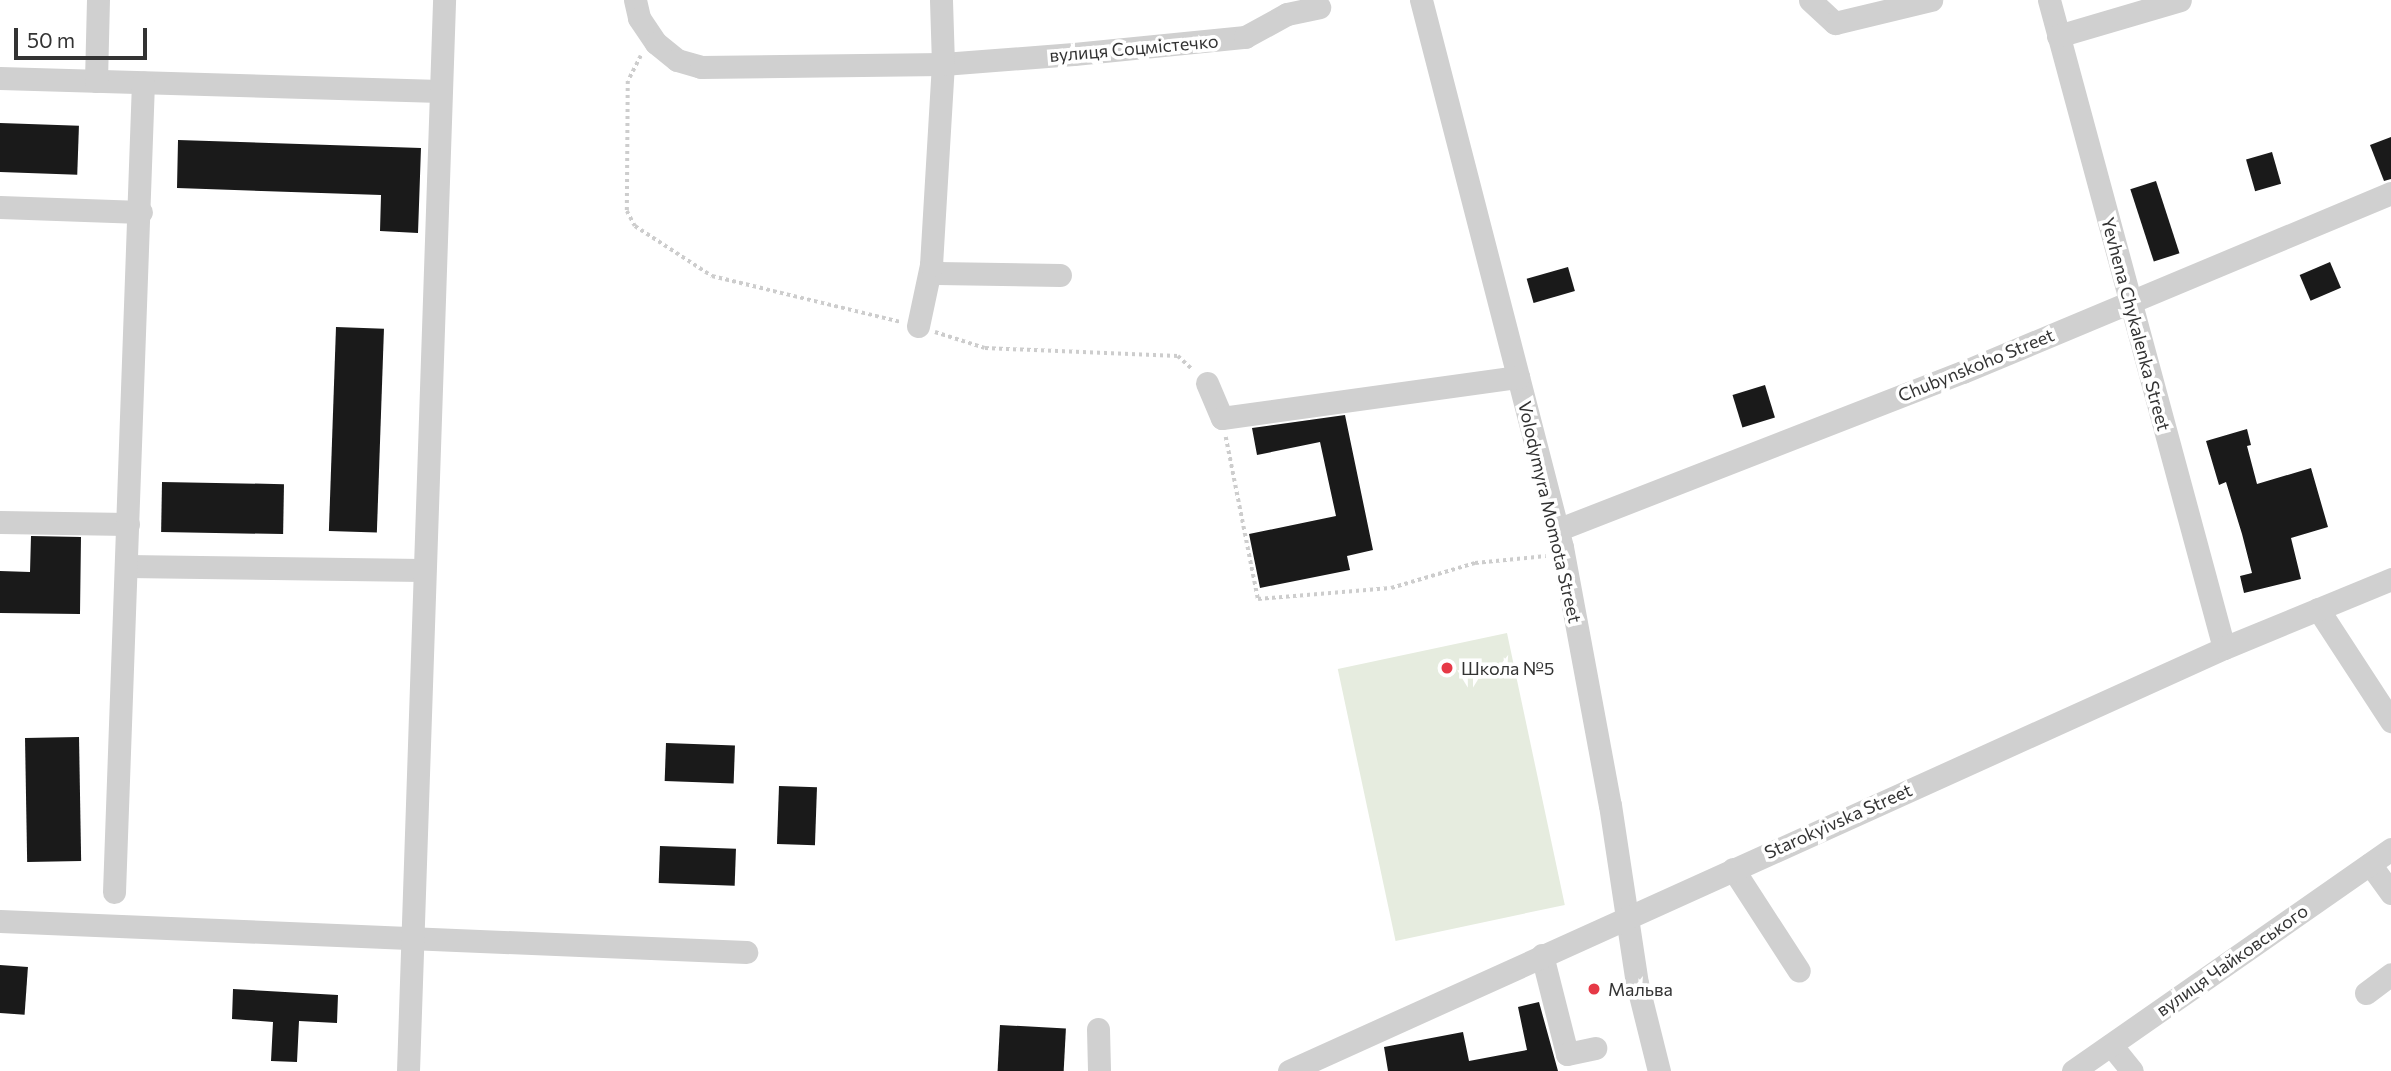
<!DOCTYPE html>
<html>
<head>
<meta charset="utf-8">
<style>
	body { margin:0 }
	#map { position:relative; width:2391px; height:1071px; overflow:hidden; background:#fff; font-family:Commissioner,sans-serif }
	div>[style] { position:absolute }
	.green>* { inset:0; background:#e6ecdf; transform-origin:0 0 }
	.building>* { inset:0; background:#1a1a1a; transform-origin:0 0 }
	.path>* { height:3.5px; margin-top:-1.75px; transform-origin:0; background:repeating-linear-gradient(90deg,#cdcdcd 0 3.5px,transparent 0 7px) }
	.minor>* { height:23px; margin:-11.5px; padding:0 11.5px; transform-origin:11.5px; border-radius:11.5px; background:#d0d0d0 }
	.dots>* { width:19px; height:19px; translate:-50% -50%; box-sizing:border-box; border:4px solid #fff; border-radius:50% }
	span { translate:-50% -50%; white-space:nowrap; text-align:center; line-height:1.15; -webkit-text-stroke:7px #fff; paint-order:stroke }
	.street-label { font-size:18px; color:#333 }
	.poi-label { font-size:18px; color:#333 }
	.left { translate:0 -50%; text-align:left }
	.scale { position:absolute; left:14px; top:28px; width:133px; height:32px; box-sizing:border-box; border:4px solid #333; border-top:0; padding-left:9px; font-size:21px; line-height:24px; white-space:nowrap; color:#333; -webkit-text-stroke:5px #fff; paint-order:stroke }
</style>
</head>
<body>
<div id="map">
	<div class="green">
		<div style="left:1507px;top:633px;width:278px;height:173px;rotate:78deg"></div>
	</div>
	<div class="building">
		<div style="left:0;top:123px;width:79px;height:49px;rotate:2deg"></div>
		<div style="clip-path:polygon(2391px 137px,2391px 179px,2384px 181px,2370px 145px)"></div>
		<div style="clip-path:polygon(178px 140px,421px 148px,418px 233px,380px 231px,381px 195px,177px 188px)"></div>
		<div style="left:2272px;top:152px;width:33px;height:27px;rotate:74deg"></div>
		<div style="left:2156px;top:181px;width:76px;height:27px;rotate:72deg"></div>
		<div style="left:2330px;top:262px;width:28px;height:33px;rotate:67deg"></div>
		<div style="left:1568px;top:267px;width:25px;height:43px;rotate:74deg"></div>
		<div style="left:336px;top:327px;width:48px;height:204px;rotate:2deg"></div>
		<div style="left:1765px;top:385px;width:34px;height:34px;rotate:73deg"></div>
		<div style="clip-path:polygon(1345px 415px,1373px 550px,1347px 556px,1350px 570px,1260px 588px,1249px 534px,1336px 516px,1320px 442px,1257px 455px,1252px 428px)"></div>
		<div style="clip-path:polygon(2247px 429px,2251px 445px,2247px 446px,2257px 484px,2311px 468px,2328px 527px,2291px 538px,2301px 579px,2244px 593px,2240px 576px,2252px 573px,2242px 534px,2226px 482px,2219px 485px,2206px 441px)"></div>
		<div style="left:162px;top:482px;width:122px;height:50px;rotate:1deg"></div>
		<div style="clip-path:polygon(31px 536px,81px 537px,80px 614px,0 613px,0 571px,30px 572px)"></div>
		<div style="left:79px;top:737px;width:124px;height:54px;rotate:89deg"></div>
		<div style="left:666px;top:743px;width:69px;height:38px;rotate:2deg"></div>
		<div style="left:779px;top:786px;width:38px;height:58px;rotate:2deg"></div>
		<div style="left:660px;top:846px;width:76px;height:37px;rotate:2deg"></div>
		<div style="left:0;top:965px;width:28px;height:48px;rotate:4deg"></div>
		<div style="clip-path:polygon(233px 989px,338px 995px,337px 1023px,299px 1021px,297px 1062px,271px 1061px,273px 1022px,232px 1019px)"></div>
		<div style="clip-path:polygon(1539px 1002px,1558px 1071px,1388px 1071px,1384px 1047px,1463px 1032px,1469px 1061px,1527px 1050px,1518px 1007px)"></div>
		<div style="left:1000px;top:1025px;width:66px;height:46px;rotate:3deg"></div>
	</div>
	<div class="path">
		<div style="left:641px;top:56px;width:28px;rotate:117deg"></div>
		<div style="left:628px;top:81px;width:130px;rotate:90.4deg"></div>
		<div style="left:627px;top:211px;width:17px;rotate:62deg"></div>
		<div style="left:635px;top:226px;width:92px;rotate:33deg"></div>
		<div style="left:712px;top:276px;width:195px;rotate:13.7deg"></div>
		<div style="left:935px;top:332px;width:52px;rotate:17.7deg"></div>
		<div style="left:985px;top:348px;width:193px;rotate:2.4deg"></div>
		<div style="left:1178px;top:356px;width:19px;rotate:43deg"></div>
		<div style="left:1226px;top:437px;width:165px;rotate:78.8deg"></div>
		<div style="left:1258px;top:599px;width:133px;rotate:-4.7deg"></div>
		<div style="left:1391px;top:588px;width:88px;rotate:-16.6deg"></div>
		<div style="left:1475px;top:563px;width:71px;rotate:-5.6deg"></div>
	</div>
	<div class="minor">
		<div style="left:635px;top:0;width:18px;rotate:77deg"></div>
		<div style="left:639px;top:18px;width:30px;rotate:56deg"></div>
		<div style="left:656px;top:43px;width:27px;rotate:39deg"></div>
		<div style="left:677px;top:60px;width:25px;rotate:16deg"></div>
		<div style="left:701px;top:67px;width:242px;rotate:-0.7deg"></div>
		<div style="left:943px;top:64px;width:131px;rotate:-4.4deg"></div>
		<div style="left:1074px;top:54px;width:172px;rotate:-5.7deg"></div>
		<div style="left:1245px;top:37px;width:48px;rotate:-28.7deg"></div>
		<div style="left:1287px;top:14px;width:33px;rotate:-12deg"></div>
		<div style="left:1421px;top:0;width:565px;rotate:75.55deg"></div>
		<div style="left:1562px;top:547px;width:262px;rotate:79.5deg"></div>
		<div style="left:1610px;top:805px;width:180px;rotate:81.4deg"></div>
		<div style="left:1637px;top:983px;width:91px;rotate:76deg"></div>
		<div style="left:1810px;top:0;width:34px;rotate:43deg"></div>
		<div style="left:1835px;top:23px;width:99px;rotate:-13.5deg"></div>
		<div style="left:2049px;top:0;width:671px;rotate:74.89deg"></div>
		<div style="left:2058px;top:36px;width:127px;rotate:-16.4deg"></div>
		<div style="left:0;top:78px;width:440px;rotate:1.7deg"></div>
		<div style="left:96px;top:81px;width:81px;rotate:-88.6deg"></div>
		<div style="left:0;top:207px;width:141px;rotate:2deg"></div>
		<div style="left:931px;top:265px;width:10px;rotate:53deg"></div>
		<div style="left:937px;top:273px;width:123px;rotate:0.9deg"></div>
		<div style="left:918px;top:326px;width:62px;rotate:-78deg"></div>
		<div style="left:931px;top:265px;width:201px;rotate:-86.6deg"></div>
		<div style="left:943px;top:64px;width:64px;rotate:-91.8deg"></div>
		<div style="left:1207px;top:383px;width:38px;rotate:67deg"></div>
		<div style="left:1222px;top:418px;width:299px;rotate:-7.9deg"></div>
		<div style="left:0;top:522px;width:128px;rotate:0.9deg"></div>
		<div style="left:1557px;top:530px;width:436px;rotate:-21.3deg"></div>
		<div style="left:1963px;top:372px;width:464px;rotate:-22.7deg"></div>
		<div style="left:127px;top:566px;width:295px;rotate:0.8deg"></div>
		<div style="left:2318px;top:609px;width:134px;rotate:56.9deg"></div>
		<div style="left:2370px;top:864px;width:36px;rotate:54deg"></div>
		<div style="left:1733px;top:869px;width:121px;rotate:57.1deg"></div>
		<div style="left:114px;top:892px;width:810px;rotate:-87.95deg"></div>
		<div style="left:0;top:921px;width:747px;rotate:2.38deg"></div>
		<div style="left:1542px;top:955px;width:102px;rotate:75.8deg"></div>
		<div style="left:1567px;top:1054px;width:29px;rotate:-12deg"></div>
		<div style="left:2366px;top:993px;width:31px;rotate:-37deg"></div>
		<div style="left:1098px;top:1029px;width:42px;rotate:88.6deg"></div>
		<div style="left:2111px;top:1045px;width:33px;rotate:51deg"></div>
		<div style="left:408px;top:1071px;width:1072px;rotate:-88.07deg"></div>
		<div style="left:1289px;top:1071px;width:1026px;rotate:-24.34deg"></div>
		<div style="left:2224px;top:648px;width:181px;rotate:-22.4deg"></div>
		<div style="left:2073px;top:1071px;width:388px;rotate:-34.9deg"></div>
	</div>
	<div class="dots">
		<div style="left:1447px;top:668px;background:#e63946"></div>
		<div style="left:1594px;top:989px;background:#e63946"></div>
	</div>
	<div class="street-label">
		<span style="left:1134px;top:48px;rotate:-5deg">вулиця Соцмістечко</span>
		<span style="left:2136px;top:324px;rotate:75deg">Yevhena Chykalenka Street</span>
		<span style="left:1976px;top:365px;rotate:-22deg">Chubynskoho Street</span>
		<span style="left:1550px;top:512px;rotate:77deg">Volodymyra Momota Street</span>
		<span style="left:1838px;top:821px;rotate:-24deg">Starokyivska Street</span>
		<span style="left:2232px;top:960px;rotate:-35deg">вулиця Чайковського</span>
	</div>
	<div class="poi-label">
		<span class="left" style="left:1461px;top:668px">Школа №5</span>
		<span class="left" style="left:1608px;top:989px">Мальва</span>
	</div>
	<div class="scale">50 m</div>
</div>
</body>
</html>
